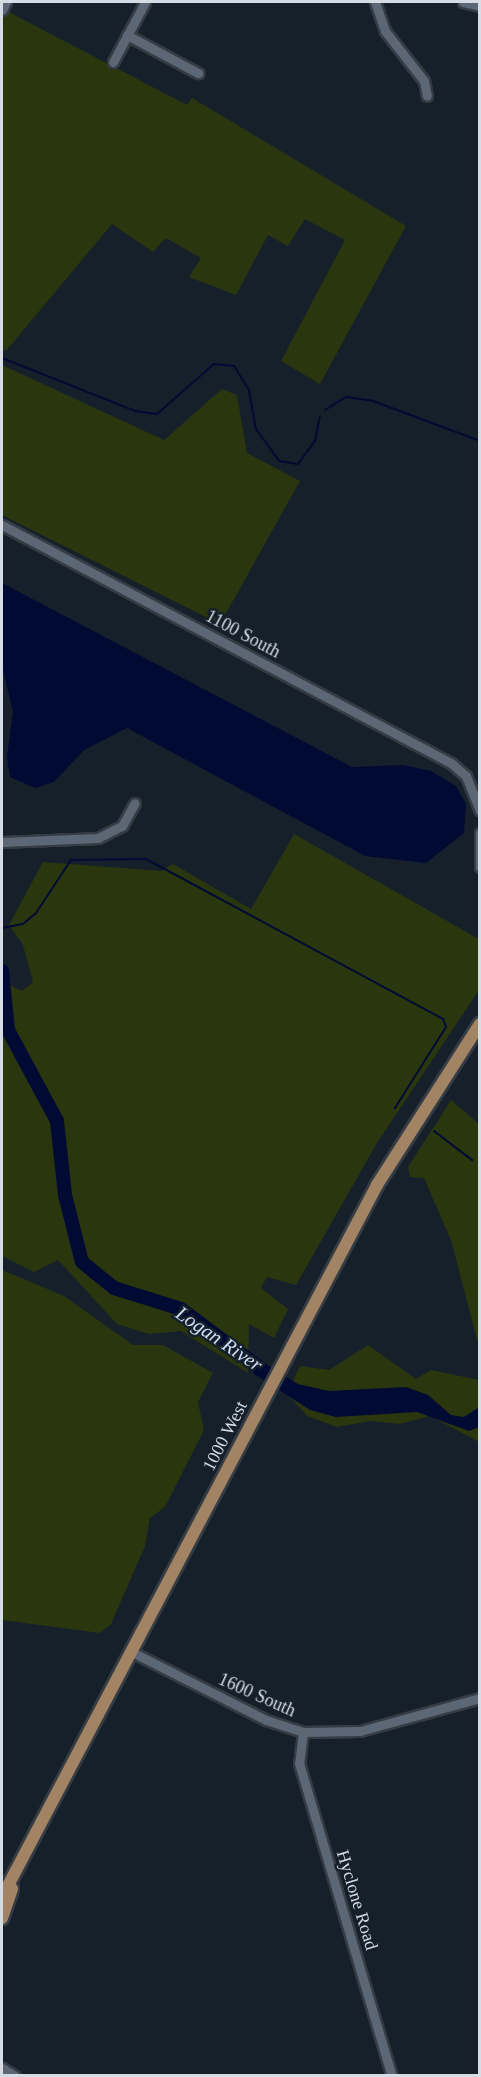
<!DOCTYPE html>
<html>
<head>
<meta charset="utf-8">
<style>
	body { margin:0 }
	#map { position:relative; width:481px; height:2077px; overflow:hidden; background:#15202a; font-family:Georgia,serif }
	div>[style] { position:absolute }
	.green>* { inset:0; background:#2a360e }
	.water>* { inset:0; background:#010a33 }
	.stream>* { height:2px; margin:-1px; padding:0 1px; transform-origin:1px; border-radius:1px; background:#010a33 }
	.river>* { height:14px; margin:-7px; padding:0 7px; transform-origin:7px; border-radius:7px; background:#010a33 }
	.roads { filter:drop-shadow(2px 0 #353c44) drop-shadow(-2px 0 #353c44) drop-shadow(0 2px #353c44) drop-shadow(0 -2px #353c44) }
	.minor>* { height:9px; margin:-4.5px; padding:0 4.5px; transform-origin:4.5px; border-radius:4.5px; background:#5b6774 }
	.major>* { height:12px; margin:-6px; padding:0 6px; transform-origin:6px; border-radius:6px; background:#a28363 }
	span { translate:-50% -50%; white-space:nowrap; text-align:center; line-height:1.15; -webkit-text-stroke:5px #15202a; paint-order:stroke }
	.street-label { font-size:18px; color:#d5dce3 }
	.water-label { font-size:20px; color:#d0dffd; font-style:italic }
	.frame { position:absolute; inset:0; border:3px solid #d5dce3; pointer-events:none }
</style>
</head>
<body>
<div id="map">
	<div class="green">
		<div style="clip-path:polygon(3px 9px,187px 105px,192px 98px,406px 226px,320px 384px,281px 361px,345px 240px,305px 219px,288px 246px,268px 235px,236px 295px,189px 277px,201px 258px,166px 238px,153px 252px,112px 224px,6px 351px,2px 349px)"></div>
		<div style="clip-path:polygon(2px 365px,164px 440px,222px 389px,237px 395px,247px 453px,300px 481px,220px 624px,2px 515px)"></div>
		<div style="clip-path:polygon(294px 834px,479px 939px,479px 990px,377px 1143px,296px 1285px,267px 1277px,261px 1288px,288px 1309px,274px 1338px,249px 1324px,248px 1373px,181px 1331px,149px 1334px,117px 1324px,58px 1260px,34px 1272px,2px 1256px,2px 982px,22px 991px,33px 982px,23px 945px,9px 925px,43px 862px,161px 871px,173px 864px,251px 909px)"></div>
		<div style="clip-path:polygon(451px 1100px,479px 1124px,479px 1347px,451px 1240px,424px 1178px,410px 1177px,408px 1167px)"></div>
		<div style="clip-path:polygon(2px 1270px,64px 1296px,133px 1345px,163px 1345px,213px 1373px,198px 1402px,204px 1430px,165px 1507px,150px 1518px,145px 1546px,111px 1624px,100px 1633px,2px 1620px)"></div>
		<div style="clip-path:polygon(368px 1345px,416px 1379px,431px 1370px,479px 1380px,479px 1442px,430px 1416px,400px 1424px,370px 1421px,337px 1427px,307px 1416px,287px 1394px,300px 1366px,329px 1370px)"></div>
	</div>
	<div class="water">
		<div style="clip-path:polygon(2px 583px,352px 767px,403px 765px,431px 771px,456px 786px,466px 804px,464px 833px,426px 863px,365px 856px,127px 728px,84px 750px,54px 782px,35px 788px,10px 777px,7px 757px,13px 712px,2px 666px)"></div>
		<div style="clip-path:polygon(260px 1361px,298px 1384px,329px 1391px,406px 1387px,428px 1395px,451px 1415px,464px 1417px,479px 1407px,479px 1427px,469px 1431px,417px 1412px,336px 1417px,310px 1410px,253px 1373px)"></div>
	</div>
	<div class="stream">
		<div style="left:2px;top:358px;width:143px;rotate:21.7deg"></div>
		<div style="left:135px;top:411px;width:22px;rotate:8deg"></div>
		<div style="left:157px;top:414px;width:76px;rotate:-41.3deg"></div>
		<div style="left:214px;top:364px;width:20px;rotate:6deg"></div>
		<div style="left:234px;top:366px;width:28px;rotate:58deg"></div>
		<div style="left:249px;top:390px;width:40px;rotate:80deg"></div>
		<div style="left:256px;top:429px;width:39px;rotate:54deg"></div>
		<div style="left:279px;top:461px;width:19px;rotate:9deg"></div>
		<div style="left:298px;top:464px;width:29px;rotate:-54deg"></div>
		<div style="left:315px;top:441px;width:25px;rotate:-79deg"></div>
		<div style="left:325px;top:410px;width:25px;rotate:-32deg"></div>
		<div style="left:346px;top:397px;width:27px;rotate:8deg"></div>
		<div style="left:373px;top:401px;width:114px;rotate:20.5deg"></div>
		<div style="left:2px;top:928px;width:21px;rotate:-11deg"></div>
		<div style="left:23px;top:924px;width:17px;rotate:-40deg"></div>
		<div style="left:36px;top:913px;width:64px;rotate:-56.6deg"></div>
		<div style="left:71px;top:860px;width:75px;rotate:-0.8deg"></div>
		<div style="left:146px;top:859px;width:337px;rotate:28.3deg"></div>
		<div style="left:443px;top:1019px;width:9px;rotate:69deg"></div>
		<div style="left:446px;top:1027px;width:96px;rotate:122.2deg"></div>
		<div style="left:434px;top:1131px;width:48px;rotate:37.3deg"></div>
	</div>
	<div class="river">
		<div style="left:2px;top:971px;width:59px;rotate:84.2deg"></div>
		<div style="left:8px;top:1030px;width:103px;rotate:61.7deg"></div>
		<div style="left:57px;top:1121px;width:74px;rotate:83.8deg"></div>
		<div style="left:65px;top:1195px;width:69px;rotate:75.8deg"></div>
		<div style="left:82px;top:1262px;width:41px;rotate:39.1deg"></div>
		<div style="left:114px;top:1288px;width:70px;rotate:17.4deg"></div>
		<div style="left:181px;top:1309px;width:112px;rotate:36.7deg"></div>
	</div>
	<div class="roads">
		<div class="minor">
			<div style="left:375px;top:2px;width:31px;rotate:71deg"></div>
			<div style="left:385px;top:31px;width:63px;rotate:52deg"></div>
			<div style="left:424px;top:81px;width:15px;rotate:79deg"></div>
			<div style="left:463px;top:2px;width:17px;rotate:13deg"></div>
			<div style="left:2px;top:10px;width:9px;rotate:-63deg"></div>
			<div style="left:127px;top:35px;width:81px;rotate:28.2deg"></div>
			<div style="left:113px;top:62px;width:68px;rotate:-61.9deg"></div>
			<div style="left:2px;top:525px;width:508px;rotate:27.93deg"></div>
			<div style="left:451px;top:763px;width:20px;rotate:41deg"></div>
			<div style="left:466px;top:776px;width:37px;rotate:68deg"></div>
			<div style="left:480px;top:833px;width:34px;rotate:90deg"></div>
			<div style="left:2px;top:842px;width:96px;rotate:-2.4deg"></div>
			<div style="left:98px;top:838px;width:27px;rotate:-27deg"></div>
			<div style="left:122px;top:826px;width:26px;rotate:-61deg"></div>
			<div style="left:134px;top:1653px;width:148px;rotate:26.9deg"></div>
			<div style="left:266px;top:1720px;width:39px;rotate:18deg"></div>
			<div style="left:303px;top:1732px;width:57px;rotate:-1deg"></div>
			<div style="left:360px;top:1731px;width:124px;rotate:-15.4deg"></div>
			<div style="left:303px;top:1732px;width:31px;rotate:97deg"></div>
			<div style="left:299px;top:1763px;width:327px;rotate:73.5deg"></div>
			<div style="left:2px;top:2068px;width:15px;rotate:32deg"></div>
		</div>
		<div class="major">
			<div style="left:2px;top:1897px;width:805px;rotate:-62.22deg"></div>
			<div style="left:377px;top:1185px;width:191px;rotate:-57.4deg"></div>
			<div style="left:2px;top:1918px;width:31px;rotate:-71deg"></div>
		</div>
	</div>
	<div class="street-label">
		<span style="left:243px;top:634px;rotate:28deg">1100 South</span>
		<span style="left:225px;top:1436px;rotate:-63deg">1000 West</span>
		<span style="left:257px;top:1695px;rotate:24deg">1600 South</span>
		<span style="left:357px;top:1900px;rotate:73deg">Hyclone Road</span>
	</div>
	<div class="water-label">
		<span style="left:219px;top:1339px;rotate:34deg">Logan River</span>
	</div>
	<div class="frame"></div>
</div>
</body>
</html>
